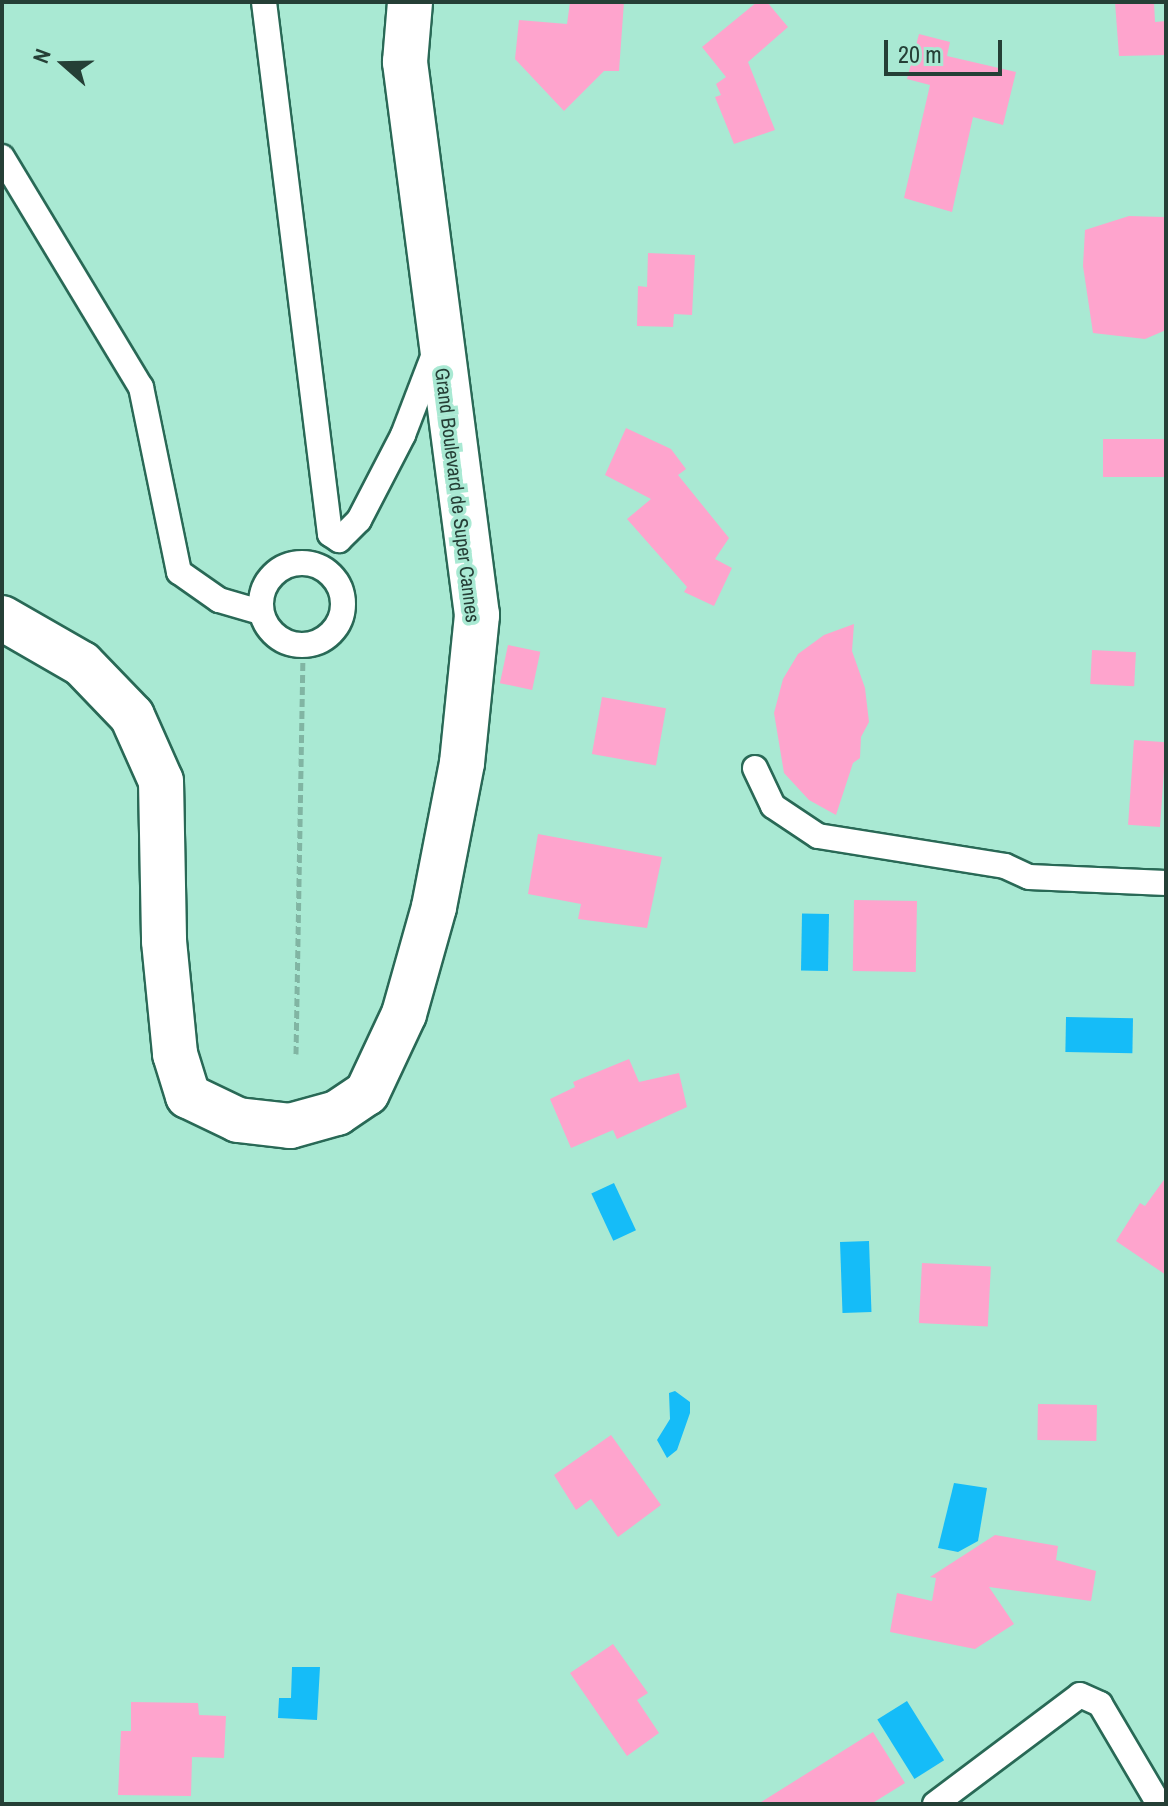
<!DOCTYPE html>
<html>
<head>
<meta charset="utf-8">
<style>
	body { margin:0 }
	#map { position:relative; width:1168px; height:1806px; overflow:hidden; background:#a9e9d3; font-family:"Archivo Narrow",sans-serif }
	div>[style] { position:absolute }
	.water>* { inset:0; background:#15bcf8; transform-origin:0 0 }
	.building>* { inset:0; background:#fea4cd; transform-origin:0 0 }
	.path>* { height:5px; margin-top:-2.5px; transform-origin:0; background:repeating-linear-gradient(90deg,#81b5a3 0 8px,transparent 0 12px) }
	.roads { filter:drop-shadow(2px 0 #296956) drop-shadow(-2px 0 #296956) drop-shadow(0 2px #296956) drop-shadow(0 -2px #296956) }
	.lane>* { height:24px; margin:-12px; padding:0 12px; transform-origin:12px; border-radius:12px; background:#fff }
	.lane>.ring { margin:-12px; padding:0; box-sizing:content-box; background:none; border:24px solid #fff; border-radius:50% }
	.street>* { height:44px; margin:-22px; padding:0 22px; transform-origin:22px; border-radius:22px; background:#fff }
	span { translate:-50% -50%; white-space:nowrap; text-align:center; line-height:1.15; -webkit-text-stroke:7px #a9e9d3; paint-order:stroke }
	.street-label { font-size:20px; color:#253f36 }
	.frame { position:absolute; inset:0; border:4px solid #253f36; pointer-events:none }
	.north { position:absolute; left:24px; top:24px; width:80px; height:80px; -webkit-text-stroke:6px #a9e9d3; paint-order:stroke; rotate:290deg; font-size:22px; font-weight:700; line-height:32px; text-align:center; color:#253f36 }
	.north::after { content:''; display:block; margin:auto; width:28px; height:36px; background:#253f36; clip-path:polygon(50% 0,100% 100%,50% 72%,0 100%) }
	.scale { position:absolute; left:884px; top:40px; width:118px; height:36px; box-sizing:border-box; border:4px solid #253f36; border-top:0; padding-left:10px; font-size:24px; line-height:28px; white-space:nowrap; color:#253f36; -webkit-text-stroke:6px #a9e9d3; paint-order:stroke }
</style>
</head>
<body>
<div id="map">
	<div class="water">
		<div style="left:829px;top:914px;width:57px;height:27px;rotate:91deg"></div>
		<div style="left:1066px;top:1017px;width:67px;height:35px;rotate:1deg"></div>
		<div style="left:614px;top:1183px;width:52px;height:25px;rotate:65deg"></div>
		<div style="left:869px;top:1241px;width:71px;height:29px;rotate:88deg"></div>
		<div style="clip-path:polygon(675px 1391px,690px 1402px,690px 1413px,677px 1450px,667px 1458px,657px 1440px,670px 1419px,669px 1393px)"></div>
		<div style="clip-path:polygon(954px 1483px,987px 1488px,978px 1541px,958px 1552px,938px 1548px)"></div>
		<div style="clip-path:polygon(292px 1667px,320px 1667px,317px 1720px,278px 1718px,279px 1698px,291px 1698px)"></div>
		<div style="left:907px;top:1701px;width:70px;height:35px;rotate:58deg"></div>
	</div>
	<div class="building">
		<div style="clip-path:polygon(570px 2px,624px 2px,619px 71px,604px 71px,564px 111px,515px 59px,519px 20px,567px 24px)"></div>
		<div style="clip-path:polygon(757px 2px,767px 2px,788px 27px,748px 62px,775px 130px,734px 144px,715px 97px,721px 95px,716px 84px,726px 77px,702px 47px)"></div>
		<div style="clip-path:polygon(1115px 2px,1154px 2px,1155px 22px,1166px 21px,1166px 55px,1119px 56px)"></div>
		<div style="clip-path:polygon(919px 34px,950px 42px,947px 56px,1016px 72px,1003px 125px,973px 117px,952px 212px,904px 198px,930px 85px,907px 79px)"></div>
		<div style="clip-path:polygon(1129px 216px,1164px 217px,1166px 330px,1145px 339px,1093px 333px,1083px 266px,1085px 230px)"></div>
		<div style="clip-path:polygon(648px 253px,695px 255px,692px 315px,674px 314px,673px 327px,637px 326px,638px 286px,647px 287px)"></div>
		<div style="clip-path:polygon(626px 428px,671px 449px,686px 469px,678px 475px,729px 538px,715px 559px,732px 568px,714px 606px,684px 592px,687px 587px,627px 519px,651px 499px,605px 475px)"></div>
		<div style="left:1166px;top:439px;width:38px;height:63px;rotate:90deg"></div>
		<div style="clip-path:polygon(854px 624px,852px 651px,865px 688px,869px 722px,861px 737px,860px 758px,853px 763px,836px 815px,809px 800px,784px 773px,774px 713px,783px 679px,798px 654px,824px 635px)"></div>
		<div style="left:508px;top:645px;width:33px;height:39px;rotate:12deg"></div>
		<div style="left:1092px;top:650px;width:44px;height:34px;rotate:3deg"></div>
		<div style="left:602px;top:697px;width:65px;height:58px;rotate:10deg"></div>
		<div style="left:1134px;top:740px;width:32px;height:85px;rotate:4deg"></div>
		<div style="clip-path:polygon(538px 834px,662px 857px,647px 928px,578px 919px,581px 904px,528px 894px)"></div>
		<div style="left:917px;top:901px;width:71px;height:63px;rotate:91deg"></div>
		<div style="clip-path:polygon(629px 1059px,639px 1082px,679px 1073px,687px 1107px,617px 1139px,613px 1130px,571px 1148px,550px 1099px,575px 1087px,573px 1082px)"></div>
		<div style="clip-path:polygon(1166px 1177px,1166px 1275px,1116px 1241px,1140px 1203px,1145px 1206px)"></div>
		<div style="left:922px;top:1263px;width:69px;height:60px;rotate:3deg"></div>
		<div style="left:1038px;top:1404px;width:59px;height:36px;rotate:1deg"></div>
		<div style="clip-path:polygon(611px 1435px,661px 1505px,618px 1537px,591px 1499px,576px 1510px,554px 1475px)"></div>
		<div style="clip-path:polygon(995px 1535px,1058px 1546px,1056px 1560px,1096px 1571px,1091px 1601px,989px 1587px,1014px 1624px,975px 1649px,890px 1632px,897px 1593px,932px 1601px,936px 1578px,930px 1577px)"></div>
		<div style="clip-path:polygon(613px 1644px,648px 1693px,637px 1700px,659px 1733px,627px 1756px,570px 1673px)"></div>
		<div style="clip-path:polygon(131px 1702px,198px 1703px,199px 1715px,226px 1716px,224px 1758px,192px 1757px,191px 1796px,118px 1795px,121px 1731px,131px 1731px)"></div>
		<div style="clip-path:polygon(873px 1732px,905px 1783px,871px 1804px,758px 1804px)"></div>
	</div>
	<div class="path">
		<div style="left:296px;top:1054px;width:408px;rotate:-89deg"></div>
	</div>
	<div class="roads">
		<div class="lane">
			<div style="left:264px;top:2px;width:536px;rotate:82.93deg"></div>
			<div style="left:330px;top:534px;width:11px;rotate:34deg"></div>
			<div style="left:339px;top:540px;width:28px;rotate:-45deg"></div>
			<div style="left:359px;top:520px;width:96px;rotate:-62.6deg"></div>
			<div style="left:403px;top:435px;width:92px;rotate:-69deg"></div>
			<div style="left:2px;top:157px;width:269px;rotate:58.9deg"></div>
			<div style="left:141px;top:387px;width:189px;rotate:78.4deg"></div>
			<div style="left:179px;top:572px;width:49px;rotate:35deg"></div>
			<div style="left:219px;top:600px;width:43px;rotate:16.3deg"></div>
			<div class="ring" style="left:261px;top:563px;width:58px;height:58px"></div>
			<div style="left:755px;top:768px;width:42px;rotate:64.7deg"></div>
			<div style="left:773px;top:806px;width:54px;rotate:33.7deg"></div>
			<div style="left:818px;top:836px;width:189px;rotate:9.1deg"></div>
			<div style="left:1005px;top:866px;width:26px;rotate:25deg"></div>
			<div style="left:1029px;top:877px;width:137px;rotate:2.5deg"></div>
			<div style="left:935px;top:1804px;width:181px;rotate:-36.9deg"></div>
			<div style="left:1080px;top:1695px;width:22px;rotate:24deg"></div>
			<div style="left:1100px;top:1704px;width:116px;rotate:59.5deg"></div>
		</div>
		<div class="street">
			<div style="left:2px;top:618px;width:92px;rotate:29.9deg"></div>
			<div style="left:82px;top:664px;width:72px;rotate:46.1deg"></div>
			<div style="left:132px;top:716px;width:71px;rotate:66deg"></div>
			<div style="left:161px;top:781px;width:160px;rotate:88.9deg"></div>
			<div style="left:164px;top:941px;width:114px;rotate:84.4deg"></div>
			<div style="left:175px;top:1054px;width:44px;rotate:72.8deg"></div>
			<div style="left:188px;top:1096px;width:55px;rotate:25.6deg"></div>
			<div style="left:238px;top:1120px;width:52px;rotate:6.6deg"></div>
			<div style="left:290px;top:1126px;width:49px;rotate:-15.5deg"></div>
			<div style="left:337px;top:1113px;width:36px;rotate:-34deg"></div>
			<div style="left:367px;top:1093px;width:87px;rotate:-64.9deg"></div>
			<div style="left:404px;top:1014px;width:111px;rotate:-74.3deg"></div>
			<div style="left:434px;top:907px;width:147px;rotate:-79deg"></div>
			<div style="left:462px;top:763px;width:149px;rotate:-84.2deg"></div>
			<div style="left:477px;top:615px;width:558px;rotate:-97.42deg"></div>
			<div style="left:405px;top:62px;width:60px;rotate:-85.2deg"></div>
		</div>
	</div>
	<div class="street-label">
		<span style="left:458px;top:495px;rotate:83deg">Grand Boulevard de Super Cannes</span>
	</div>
	<div class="frame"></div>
	<div class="north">N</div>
	<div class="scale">20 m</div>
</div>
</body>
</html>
